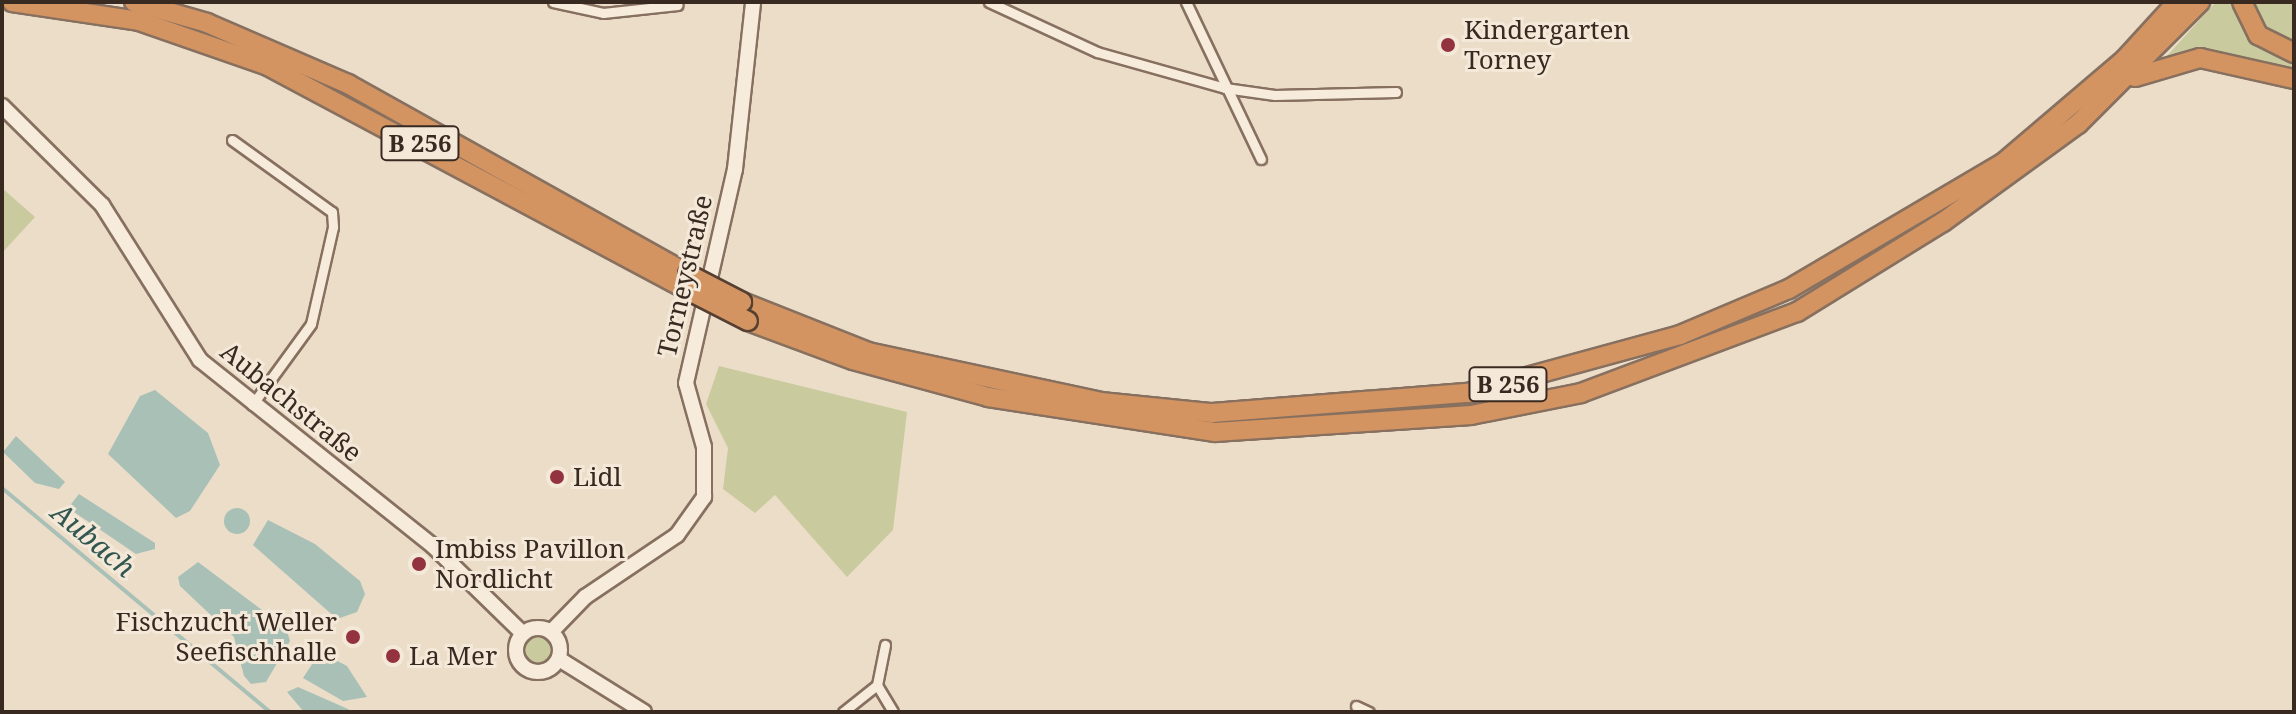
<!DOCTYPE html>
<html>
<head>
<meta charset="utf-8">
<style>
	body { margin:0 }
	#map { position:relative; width:2296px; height:714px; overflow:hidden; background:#ecddc9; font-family:"Noto Serif",serif }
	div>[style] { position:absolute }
	.green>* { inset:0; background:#c9ca9d }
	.round { border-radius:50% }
	.water>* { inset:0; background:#a9c0b7 }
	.stream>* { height:4px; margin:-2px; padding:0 2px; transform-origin:2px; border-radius:2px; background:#a9c0b7 }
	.roads { filter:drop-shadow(2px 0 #87705f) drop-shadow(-2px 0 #87705f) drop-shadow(0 2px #87705f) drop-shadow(0 -2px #87705f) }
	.street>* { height:9px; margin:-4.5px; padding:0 4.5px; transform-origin:4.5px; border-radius:4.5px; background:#f7ecdc }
	.secondary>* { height:14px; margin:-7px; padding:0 7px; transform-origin:7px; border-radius:7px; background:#f7ecdc }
	.secondary>.ring { margin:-7px; padding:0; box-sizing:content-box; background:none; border:14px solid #f7ecdc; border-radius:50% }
	.highway>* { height:18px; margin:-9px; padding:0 9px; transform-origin:9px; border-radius:9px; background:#d49461 }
	.bridges { filter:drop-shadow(2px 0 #553f32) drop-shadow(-2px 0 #553f32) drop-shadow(0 2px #553f32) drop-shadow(0 -2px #553f32) }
	.highway-bridge>* { height:18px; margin:-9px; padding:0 9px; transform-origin:9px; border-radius:9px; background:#d49461 }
	.dots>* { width:22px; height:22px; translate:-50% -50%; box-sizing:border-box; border:4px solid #f4e9d8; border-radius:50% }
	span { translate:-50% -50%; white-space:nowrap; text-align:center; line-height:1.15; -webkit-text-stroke:6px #f4e9d8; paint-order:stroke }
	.shield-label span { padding:2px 6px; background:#f4e9d8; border:2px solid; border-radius:6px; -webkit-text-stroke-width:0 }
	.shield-label { font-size:24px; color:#392a21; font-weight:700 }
	.poi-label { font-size:26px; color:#392a21 }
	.left { translate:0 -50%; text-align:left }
	.right { translate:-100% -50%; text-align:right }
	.street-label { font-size:26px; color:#392a21 }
	.water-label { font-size:28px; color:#325750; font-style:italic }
	.frame { position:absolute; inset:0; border:4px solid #392a21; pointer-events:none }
</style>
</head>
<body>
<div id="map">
	<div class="green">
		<div style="clip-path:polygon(2216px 2px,2239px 2px,2263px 47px,2294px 59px,2294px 72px,2221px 52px,2165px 58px)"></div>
		<div style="clip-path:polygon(2253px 2px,2294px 2px,2294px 41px,2270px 32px)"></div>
		<div style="clip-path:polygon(2px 188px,35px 217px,2px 253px)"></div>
		<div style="clip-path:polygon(719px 366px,907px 412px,893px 530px,847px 577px,775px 495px,755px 513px,723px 489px,728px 448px,706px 404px)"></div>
		<div class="round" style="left:523px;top:636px;width:28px;height:28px"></div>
	</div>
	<div class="water">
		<div style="clip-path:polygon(155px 390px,208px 433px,220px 465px,190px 511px,176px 518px,108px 454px,140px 396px)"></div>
		<div style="clip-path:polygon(16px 436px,65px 482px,59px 489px,35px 483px,3px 452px)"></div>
		<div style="clip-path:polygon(79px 494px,155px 543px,155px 549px,136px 554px,68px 508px)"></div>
		<div class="round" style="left:224px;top:508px;width:26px;height:26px"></div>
		<div style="clip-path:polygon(268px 520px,315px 544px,360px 581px,365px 594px,357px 612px,337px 619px,253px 545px)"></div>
		<div style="clip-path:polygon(198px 562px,286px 628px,290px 641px,266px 682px,251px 684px,244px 676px,234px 637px,180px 586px,178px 577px)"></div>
		<div style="clip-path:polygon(320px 652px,347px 666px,367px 697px,343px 701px,303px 678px)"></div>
		<div style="clip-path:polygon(298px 687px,348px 709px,352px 712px,304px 712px,287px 692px)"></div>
	</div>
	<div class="stream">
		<div style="left:2px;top:488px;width:349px;rotate:39.9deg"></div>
	</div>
	<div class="roads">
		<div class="street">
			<div style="left:553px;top:2px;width:51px;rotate:12.4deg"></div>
			<div style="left:603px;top:13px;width:75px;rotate:-6.1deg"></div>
			<div style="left:989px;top:2px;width:119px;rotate:24.8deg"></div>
			<div style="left:1097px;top:52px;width:133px;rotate:15.7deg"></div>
			<div style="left:1225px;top:88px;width:50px;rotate:8deg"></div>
			<div style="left:1275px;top:95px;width:121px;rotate:-1.4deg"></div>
			<div style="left:1186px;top:2px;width:174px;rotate:64.5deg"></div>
			<div style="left:232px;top:140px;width:123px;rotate:35.8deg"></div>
			<div style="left:332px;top:212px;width:15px;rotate:86deg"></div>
			<div style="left:333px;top:227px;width:99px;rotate:102.8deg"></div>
			<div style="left:311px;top:324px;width:100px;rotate:126.1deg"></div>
			<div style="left:877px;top:685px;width:31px;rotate:59deg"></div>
			<div style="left:1356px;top:706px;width:14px;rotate:25deg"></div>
			<div style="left:843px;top:712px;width:43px;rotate:-38.5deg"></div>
			<div style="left:877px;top:685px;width:41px;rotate:-78.7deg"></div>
		</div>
		<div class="secondary">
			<div style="left:2px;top:106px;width:141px;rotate:44.7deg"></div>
			<div style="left:102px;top:205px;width:183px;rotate:57.7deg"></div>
			<div style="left:200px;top:360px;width:298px;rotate:38.6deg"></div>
			<div style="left:433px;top:546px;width:124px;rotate:44.3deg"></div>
			<div class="ring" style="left:516px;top:628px;width:30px;height:30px"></div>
			<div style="left:551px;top:632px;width:49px;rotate:-45.8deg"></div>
			<div style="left:585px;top:597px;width:111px;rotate:-34deg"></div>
			<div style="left:677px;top:535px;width:47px;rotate:-54.6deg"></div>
			<div style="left:704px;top:497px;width:50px;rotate:-90deg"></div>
			<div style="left:704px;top:447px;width:66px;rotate:-105.7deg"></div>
			<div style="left:686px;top:383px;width:220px;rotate:-77.1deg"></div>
			<div style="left:735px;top:169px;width:168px;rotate:-83.8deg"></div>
			<div style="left:559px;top:659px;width:100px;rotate:31.9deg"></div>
		</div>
		<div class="highway">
			<div style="left:12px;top:2px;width:128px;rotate:8.5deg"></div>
			<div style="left:139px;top:21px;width:137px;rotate:19.2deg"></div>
			<div style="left:268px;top:66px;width:477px;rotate:28.1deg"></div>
			<div style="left:134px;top:2px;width:76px;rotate:16deg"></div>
			<div style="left:207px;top:23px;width:154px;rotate:23.4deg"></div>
			<div style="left:348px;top:84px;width:389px;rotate:29.2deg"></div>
			<div style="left:2242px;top:2px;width:37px;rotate:64deg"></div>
			<div style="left:2258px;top:35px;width:40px;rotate:26.6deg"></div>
			<div style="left:2135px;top:77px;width:68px;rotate:-16.3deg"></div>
			<div style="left:2200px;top:58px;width:96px;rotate:12.6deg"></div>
			<div style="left:742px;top:302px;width:136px;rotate:21.6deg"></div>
			<div style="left:868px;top:352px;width:238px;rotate:12.1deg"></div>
			<div style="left:1101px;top:402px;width:112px;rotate:5.7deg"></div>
			<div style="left:1212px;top:413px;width:257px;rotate:-4.5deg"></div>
			<div style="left:1468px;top:393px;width:220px;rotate:-15.3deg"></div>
			<div style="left:1680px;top:335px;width:118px;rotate:-22.9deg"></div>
			<div style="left:1789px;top:289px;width:248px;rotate:-30.5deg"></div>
			<div style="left:2003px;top:163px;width:160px;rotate:-40.4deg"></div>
			<div style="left:2125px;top:59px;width:77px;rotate:-47.6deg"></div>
			<div style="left:748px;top:321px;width:112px;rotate:20.4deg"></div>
			<div style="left:853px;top:360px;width:140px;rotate:15.3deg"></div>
			<div style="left:988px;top:397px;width:230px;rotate:8.8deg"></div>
			<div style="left:1215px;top:432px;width:257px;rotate:-3.8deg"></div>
			<div style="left:1471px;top:415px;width:112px;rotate:-11.3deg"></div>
			<div style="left:1581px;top:393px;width:231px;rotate:-20.6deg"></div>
			<div style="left:1797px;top:312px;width:172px;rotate:-31.7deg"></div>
			<div style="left:1943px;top:222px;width:167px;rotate:-36deg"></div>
			<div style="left:2078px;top:124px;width:173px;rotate:-45deg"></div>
		</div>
	</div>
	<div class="bridges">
		<div class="highway-bridge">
			<div style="left:688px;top:274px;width:61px;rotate:27.4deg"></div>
			<div style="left:689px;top:291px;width:66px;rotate:27deg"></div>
		</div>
	</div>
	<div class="dots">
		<div style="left:1448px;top:45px;background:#92333f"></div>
		<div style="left:557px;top:477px;background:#92333f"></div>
		<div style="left:419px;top:564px;background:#92333f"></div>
		<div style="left:353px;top:637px;background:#92333f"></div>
		<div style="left:393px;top:656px;background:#92333f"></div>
	</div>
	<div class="shield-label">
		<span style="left:420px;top:143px">B 256</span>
		<span style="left:1508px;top:384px">B 256</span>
	</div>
	<div class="poi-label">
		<span class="left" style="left:1464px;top:45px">Kindergarten<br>Torney</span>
		<span class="left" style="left:573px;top:477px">Lidl</span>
		<span class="left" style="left:435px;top:564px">Imbiss Pavillon<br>Nordlicht</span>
		<span class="right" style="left:337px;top:637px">Fischzucht Weller<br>Seefischhalle</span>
		<span class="left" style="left:409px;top:656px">La Mer</span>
	</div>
	<div class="street-label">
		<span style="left:685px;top:276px;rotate:-77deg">Torneystraße</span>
		<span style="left:291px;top:402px;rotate:39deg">Aubachstraße</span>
	</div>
	<div class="water-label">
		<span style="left:94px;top:539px;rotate:40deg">Aubach</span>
	</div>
	<div class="frame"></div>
</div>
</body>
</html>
